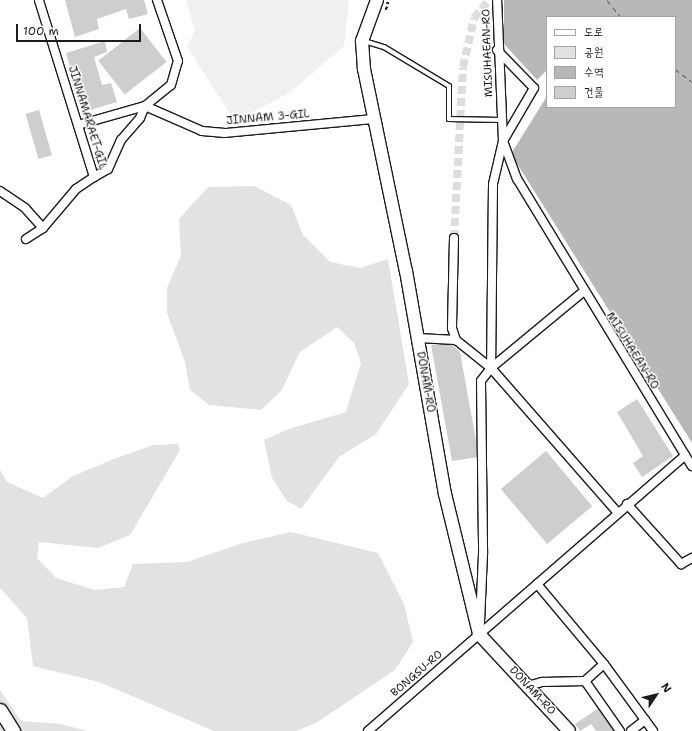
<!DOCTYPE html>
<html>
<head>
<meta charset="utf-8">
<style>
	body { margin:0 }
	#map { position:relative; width:692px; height:731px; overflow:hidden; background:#fff; font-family:"Shantell Sans","Poor Story",sans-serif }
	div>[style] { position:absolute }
	.built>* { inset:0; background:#f0f0f0 }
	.green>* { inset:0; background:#e2e2e2 }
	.water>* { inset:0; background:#b8b8b8 }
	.ferry>* { height:1px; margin-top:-0.5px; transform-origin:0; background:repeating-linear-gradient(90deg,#5a5a5a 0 5px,transparent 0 9px) }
	.building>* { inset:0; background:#cecece; transform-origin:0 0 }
	.street-tunnel>* { height:8px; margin-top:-4px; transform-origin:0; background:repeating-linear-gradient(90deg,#ddd 0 8px,transparent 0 12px) }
	.path>* { height:1.5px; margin-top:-0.75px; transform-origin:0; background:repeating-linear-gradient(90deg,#1c1c1c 0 4px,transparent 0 7px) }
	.roads { filter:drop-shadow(1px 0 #1c1c1c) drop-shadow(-1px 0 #1c1c1c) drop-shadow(0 1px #1c1c1c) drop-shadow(0 -1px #1c1c1c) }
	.lane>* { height:4px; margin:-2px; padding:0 2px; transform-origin:2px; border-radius:2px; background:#fff }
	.street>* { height:8px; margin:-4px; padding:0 4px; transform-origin:4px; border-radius:4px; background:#fff }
	.secondary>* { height:12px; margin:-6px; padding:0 6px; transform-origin:6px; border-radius:6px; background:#fff }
	.primary>* { height:13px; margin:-6.5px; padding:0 6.5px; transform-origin:6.5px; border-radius:6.5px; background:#fff }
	span { translate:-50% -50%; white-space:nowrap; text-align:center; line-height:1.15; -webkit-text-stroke:3px #fff; paint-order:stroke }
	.street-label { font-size:11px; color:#1c1c1c }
	.legend { position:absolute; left:546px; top:16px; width:130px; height:92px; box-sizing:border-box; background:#fff; border:1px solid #a4a4a4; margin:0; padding:5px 7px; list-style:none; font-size:12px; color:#1c1c1c }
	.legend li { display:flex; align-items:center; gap:8px; height:20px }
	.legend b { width:20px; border:1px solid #a4a4a4 }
	.north { position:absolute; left:636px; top:675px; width:40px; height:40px; -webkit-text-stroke:3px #fff; paint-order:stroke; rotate:55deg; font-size:11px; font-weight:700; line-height:16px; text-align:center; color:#1c1c1c }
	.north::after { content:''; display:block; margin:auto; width:14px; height:18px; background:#1c1c1c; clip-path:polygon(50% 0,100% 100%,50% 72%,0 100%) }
	.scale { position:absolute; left:16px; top:24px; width:125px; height:18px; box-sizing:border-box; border:2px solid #1c1c1c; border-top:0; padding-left:5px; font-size:12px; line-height:14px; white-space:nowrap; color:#1c1c1c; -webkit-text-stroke:3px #fff; paint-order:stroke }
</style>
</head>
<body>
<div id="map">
	<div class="built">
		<div style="clip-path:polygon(186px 0,349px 0,344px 46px,289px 93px,235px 121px,187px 47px,195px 31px)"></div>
	</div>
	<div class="green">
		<div style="clip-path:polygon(254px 186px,291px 205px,303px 235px,330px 262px,360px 268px,388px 259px,409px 384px,376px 434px,339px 457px,301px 509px,287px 501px,272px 478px,264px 440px,289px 429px,346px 412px,361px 363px,354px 343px,337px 327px,300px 352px,281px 391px,261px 410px,209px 405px,190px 390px,185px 362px,167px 313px,167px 288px,181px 256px,179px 219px,208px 187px)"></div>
		<div style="clip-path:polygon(178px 444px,180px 450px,130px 535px,98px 548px,39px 542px,37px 558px,56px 578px,95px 590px,124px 587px,133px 564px,187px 562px,243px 543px,291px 532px,378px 553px,404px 604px,413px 642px,395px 670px,316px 723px,296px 731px,214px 731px,99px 682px,33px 666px,27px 618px,0 588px,0 470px,7px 482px,43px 498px,73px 476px,114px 459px,153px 445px)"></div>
		<div style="clip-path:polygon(0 690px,21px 721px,60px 724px,88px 731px,0 731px)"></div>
	</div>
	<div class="water">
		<div style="clip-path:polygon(504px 0,692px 0,692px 443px,511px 154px,547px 96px,547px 107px,675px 107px,675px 17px,547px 17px,547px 70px,537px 80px,504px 44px)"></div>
	</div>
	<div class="ferry">
		<div style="left:607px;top:0;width:22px;rotate:51deg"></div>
		<div style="left:675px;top:69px;width:21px;rotate:37deg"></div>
	</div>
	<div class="building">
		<div style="clip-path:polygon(65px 0,144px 0,148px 14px,129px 19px,126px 9px,97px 19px,99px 29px,75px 37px)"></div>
		<div style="left:140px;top:28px;width:43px;height:53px;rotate:52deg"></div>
		<div style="clip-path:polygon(105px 41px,107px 52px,94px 57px,102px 85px,111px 83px,117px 102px,83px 112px,66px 53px)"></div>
		<div style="left:39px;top:110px;width:47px;height:14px;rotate:74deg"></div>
		<div style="clip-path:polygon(449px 342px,460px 352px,479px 457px,452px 461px,431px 345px)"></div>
		<div style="clip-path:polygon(637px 399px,673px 456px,642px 477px,633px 463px,643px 456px,617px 412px)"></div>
		<div style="left:546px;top:451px;width:72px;height:59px;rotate:50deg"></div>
		<div style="clip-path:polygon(600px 707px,616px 731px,596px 731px,591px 724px,580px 731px,575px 724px)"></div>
	</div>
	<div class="street-tunnel">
		<div style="left:454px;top:238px;width:171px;rotate:-87deg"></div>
		<div style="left:463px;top:67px;width:50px;rotate:-77.3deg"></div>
		<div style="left:474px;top:18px;width:23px;rotate:-50deg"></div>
	</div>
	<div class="path">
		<div style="left:385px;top:10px;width:7px;rotate:-56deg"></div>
		<div style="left:389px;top:4px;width:3px;rotate:-162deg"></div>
	</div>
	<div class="roads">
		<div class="lane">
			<div style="left:364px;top:41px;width:21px;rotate:17deg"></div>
			<div style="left:384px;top:47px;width:76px;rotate:31deg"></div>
			<div style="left:449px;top:86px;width:33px;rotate:90deg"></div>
			<div style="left:449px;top:119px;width:52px;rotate:1.1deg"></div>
		</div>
		<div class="street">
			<div style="left:497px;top:50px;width:53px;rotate:45.8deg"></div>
			<div style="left:534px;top:88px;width:61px;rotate:120.3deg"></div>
			<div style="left:503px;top:141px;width:44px;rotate:103.1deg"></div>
			<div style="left:493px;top:184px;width:184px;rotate:90.6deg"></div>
			<div style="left:491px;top:368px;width:191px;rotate:48.8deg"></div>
			<div style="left:78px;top:125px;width:70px;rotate:-15.8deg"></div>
			<div style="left:145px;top:106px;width:33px;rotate:-39deg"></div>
			<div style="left:171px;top:85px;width:25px;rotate:-74deg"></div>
			<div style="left:178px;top:61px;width:65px;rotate:-109deg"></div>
			<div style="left:94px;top:177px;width:16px;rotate:-30deg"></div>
			<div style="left:108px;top:169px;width:32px;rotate:-66deg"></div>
			<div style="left:121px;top:140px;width:29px;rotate:-49deg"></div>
			<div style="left:140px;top:118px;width:13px;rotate:-67deg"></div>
			<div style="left:145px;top:106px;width:62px;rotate:23.7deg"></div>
			<div style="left:202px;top:131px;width:23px;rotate:5deg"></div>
			<div style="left:225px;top:133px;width:150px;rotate:-5.4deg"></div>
			<div style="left:0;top:191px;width:30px;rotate:34deg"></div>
			<div style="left:25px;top:208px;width:27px;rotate:48deg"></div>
			<div style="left:454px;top:238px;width:90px;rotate:91.3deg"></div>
			<div style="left:452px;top:328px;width:13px;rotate:72deg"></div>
			<div style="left:456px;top:340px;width:45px;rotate:38.7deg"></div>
			<div style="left:491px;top:368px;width:16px;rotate:128deg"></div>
			<div style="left:481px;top:381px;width:173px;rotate:89.3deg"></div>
			<div style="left:483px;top:554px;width:70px;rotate:92.5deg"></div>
			<div style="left:26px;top:239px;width:20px;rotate:-33deg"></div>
			<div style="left:43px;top:228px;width:51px;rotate:-49.8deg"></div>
			<div style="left:76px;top:189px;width:22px;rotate:-34deg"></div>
			<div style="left:94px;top:177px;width:185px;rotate:-107.3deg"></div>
			<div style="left:418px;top:338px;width:38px;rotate:3deg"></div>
			<div style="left:491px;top:368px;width:119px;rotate:-39.6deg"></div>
			<div style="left:685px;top:455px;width:13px;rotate:58deg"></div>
			<div style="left:627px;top:504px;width:81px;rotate:48deg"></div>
			<div style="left:681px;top:564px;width:13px;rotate:-29deg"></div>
			<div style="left:537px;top:584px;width:104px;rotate:50.1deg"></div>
			<div style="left:604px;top:664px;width:83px;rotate:53.8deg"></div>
			<div style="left:585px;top:681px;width:25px;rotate:-42deg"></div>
			<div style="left:527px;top:686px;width:16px;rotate:-15deg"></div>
			<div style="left:542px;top:682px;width:43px;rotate:-1.3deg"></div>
			<div style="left:585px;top:681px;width:61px;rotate:55deg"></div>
			<div style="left:368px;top:731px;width:420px;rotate:-41deg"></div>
			<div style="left:685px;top:455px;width:323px;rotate:-121.3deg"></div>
			<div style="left:517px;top:179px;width:40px;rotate:-110.2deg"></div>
			<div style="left:503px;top:141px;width:141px;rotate:-92.4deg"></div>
			<div style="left:631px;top:731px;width:18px;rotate:-38deg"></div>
		</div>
		<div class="secondary">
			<div style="left:377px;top:0;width:44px;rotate:110.1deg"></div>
			<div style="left:362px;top:41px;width:28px;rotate:86deg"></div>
			<div style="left:364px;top:69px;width:206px;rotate:78.3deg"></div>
			<div style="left:406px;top:271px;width:226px;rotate:80.1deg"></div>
			<div style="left:445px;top:494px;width:144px;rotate:76.3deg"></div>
			<div style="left:479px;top:634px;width:132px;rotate:47.1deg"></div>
		</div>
		<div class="primary">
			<div style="left:0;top:710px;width:25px;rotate:58deg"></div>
		</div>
	</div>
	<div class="street-label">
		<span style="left:488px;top:53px;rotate:-92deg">MISUHAEAN-RO</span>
		<span style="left:87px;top:118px;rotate:73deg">JINNAMARAET-GIL</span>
		<span style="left:268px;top:118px;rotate:-5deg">JINNAM 3-GIL</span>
		<span style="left:632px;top:351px;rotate:58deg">MISUHAEAN-RO</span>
		<span style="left:425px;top:382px;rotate:80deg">DONAM-RO</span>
		<span style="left:417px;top:674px;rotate:-41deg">BONGSU-RO</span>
		<span style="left:532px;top:691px;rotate:47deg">DONAM-RO</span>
	</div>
	<ul class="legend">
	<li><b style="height:5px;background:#fff"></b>도로</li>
	<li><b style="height:11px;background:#e2e2e2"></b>공원</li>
	<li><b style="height:11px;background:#b8b8b8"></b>수역</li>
	<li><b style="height:11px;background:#cecece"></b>건물</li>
	</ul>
	<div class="north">N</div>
	<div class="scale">100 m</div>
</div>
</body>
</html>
